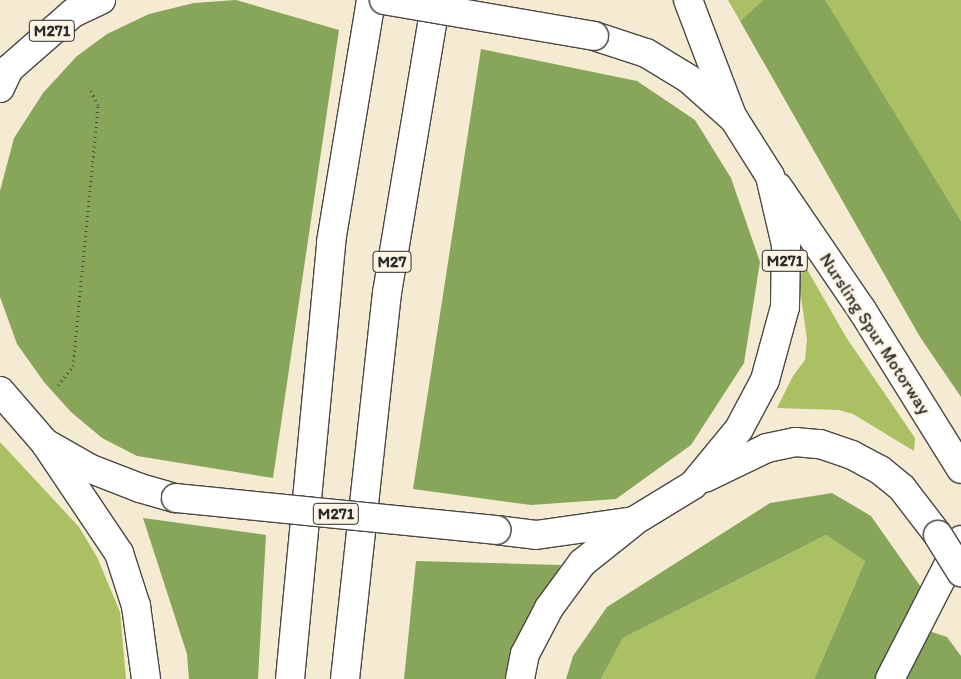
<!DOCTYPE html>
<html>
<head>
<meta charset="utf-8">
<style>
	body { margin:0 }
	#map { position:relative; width:961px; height:679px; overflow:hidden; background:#f5ebd2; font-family:Itim,sans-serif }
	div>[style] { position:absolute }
	.green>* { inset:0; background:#abbf63 }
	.forest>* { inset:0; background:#88a659 }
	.path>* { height:3px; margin-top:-1.5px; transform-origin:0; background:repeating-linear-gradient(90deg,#494844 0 1px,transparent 0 5px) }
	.roads { filter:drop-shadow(1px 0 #494844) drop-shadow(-1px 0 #494844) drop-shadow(0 1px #494844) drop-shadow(0 -1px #494844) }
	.minor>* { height:28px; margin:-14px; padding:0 14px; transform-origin:14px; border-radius:14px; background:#fff }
	.highway>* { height:28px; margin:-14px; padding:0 14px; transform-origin:14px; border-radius:14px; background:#fff }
	.bridges { filter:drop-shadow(1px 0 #494844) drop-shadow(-1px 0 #494844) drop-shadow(0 1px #494844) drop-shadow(0 -1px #494844) }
	.highway-bridge>* { height:28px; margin:-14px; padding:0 14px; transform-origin:14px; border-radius:14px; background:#fff }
	span { translate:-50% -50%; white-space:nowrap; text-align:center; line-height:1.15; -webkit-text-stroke:5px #fcf5e5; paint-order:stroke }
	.shield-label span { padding:1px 4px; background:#fcf5e5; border:1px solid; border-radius:4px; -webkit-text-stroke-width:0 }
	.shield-label { font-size:16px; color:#2b2b2b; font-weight:700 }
	.street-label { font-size:18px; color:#2b2b2b }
</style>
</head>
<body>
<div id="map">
	<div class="green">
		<div style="clip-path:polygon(728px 0,763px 0,740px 21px)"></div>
		<div style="clip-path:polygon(825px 0,961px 0,961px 221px,842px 32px)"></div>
		<div style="clip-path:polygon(804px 264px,846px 337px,915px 438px,914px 451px,853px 414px,839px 410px,777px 408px,793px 376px,805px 360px,807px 339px,799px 283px)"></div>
		<div style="clip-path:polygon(0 442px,79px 527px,97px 557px,120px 612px,126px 679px,0 679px)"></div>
		<div style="clip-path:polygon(826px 535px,865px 561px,814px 679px,601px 679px,623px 638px)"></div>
	</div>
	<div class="forest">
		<div style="clip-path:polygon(236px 0,339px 30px,273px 478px,137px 456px,102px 438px,71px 412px,44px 382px,17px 344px,0 297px,0 191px,14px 138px,43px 93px,77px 56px,107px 34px,149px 14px,194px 3px)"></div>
		<div style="clip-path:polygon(763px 0,825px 0,961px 221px,961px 397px,920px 337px,740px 21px)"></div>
		<div style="clip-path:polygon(481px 49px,637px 81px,695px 120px,731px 178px,760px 262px,744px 363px,691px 445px,616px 499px,531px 505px,413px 489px)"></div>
		<div style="clip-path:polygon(832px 493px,871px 516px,923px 590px,878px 679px,814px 679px,865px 561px,826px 535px,623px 638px,601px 679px,566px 679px,573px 656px,607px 607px,770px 503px)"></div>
		<div style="clip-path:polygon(143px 518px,266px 535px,258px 679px,189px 679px,187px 654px)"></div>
		<div style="clip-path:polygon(416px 561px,561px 565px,507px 679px,404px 679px)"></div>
		<div style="clip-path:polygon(926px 630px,947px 637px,961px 656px,961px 679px,903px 679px)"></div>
	</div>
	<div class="path">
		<div style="left:58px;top:385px;width:24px;rotate:-52deg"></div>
		<div style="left:73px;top:366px;width:262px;rotate:-84.5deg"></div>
		<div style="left:98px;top:105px;width:20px;rotate:-117deg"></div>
	</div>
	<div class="roads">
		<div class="minor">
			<div style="left:890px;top:679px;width:156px;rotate:-62.9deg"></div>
		</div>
		<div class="highway">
			<div style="left:688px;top:0;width:121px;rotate:69.2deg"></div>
			<div style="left:0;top:88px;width:21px;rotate:-65deg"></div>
			<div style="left:9px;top:69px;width:85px;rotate:-41.2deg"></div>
			<div style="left:73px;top:13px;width:31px;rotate:-25deg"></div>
			<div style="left:778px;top:187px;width:149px;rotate:55.7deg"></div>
			<div style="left:862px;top:310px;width:187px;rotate:58.1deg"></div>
			<div style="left:0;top:391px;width:69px;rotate:49.1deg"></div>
			<div style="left:45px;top:443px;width:53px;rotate:29.5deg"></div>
			<div style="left:91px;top:469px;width:53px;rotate:21.2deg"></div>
			<div style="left:140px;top:488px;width:37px;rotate:16deg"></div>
			<div style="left:45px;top:443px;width:133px;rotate:56.1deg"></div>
			<div style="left:119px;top:553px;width:56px;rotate:72.2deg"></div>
			<div style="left:136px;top:606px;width:74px;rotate:82.2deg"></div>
			<div style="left:705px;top:478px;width:69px;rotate:-25.8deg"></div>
			<div style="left:767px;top:448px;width:29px;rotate:-12deg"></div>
			<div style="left:795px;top:442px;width:25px;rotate:5deg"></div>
			<div style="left:820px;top:444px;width:34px;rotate:19deg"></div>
			<div style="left:852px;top:455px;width:32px;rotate:28deg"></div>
			<div style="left:880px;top:470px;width:28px;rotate:39deg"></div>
			<div style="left:902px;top:488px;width:59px;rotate:52.5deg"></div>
			<div style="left:496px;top:530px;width:40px;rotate:7.1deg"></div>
			<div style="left:536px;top:535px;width:99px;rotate:-8.1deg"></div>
			<div style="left:634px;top:521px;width:69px;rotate:-31.4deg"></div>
			<div style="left:693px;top:485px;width:72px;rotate:-50.6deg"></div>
			<div style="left:739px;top:429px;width:55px;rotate:-62deg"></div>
			<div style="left:765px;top:380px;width:76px;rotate:-74.7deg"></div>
			<div style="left:785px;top:307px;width:62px;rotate:-89.1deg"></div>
			<div style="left:786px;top:245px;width:71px;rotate:-103.1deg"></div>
			<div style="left:770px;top:176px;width:67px;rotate:-122.3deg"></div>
			<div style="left:734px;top:119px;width:60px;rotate:-138.4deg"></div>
			<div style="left:689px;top:79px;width:50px;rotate:-148.8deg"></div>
			<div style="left:646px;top:53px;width:55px;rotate:-161.9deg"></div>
			<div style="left:290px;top:679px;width:439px;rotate:-84.6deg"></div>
			<div style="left:331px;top:242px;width:245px;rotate:-80.6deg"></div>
			<div style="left:345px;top:679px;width:388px;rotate:-83.8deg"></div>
			<div style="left:387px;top:293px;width:297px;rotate:-80.5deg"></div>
			<div style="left:520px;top:679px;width:25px;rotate:-79deg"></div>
			<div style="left:525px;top:654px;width:52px;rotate:-62.4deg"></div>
			<div style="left:549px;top:608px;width:56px;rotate:-53.7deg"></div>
			<div style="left:582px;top:563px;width:63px;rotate:-38.5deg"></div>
		</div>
	</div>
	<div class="bridges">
		<div class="highway-bridge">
			<div style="left:384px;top:0;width:213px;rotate:9.7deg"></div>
			<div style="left:176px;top:498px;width:322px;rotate:5.7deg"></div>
			<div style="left:938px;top:535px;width:44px;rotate:58.1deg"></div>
		</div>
	</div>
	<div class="shield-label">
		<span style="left:52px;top:31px">M271</span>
		<span style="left:785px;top:261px">M271</span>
		<span style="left:392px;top:262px">M27</span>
		<span style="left:336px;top:514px">M271</span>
	</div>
	<div class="street-label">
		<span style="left:875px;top:334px;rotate:57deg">Nursling Spur Motorway</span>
	</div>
</div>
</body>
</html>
